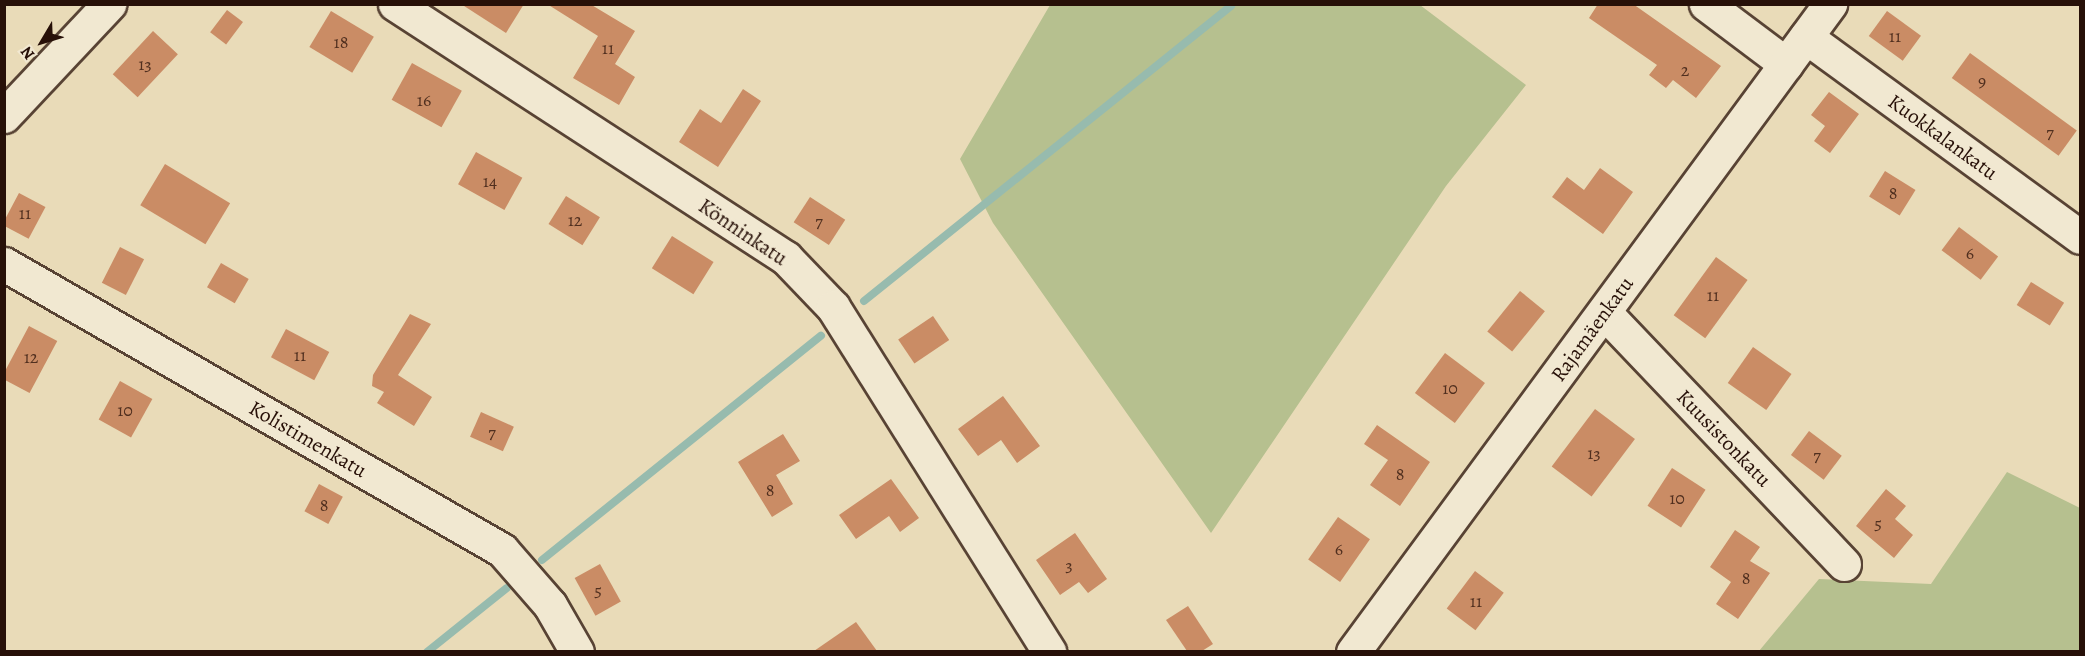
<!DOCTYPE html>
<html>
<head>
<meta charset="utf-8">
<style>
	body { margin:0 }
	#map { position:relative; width:2085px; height:656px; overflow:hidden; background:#e9dbb8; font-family:Alegreya,serif }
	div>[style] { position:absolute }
	.green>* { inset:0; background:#b6c08f }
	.stream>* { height:8px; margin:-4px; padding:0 4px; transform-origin:4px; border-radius:4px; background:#97bbae }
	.building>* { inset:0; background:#ca8c65; transform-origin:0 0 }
	.roads { filter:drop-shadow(2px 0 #584334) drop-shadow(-2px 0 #584334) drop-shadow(0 2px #584334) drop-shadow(0 -2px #584334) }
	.minor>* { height:33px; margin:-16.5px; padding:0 16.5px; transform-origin:16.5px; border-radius:16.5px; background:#f1e8d1 }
	.tertiary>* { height:33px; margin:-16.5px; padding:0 16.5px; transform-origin:16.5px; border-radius:16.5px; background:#f1e8d1 }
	span { translate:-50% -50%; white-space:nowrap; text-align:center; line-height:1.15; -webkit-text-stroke:6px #f1e8d1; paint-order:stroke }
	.number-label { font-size:18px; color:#502f1f }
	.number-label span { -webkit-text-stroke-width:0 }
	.street-label { font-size:21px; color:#271008 }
	.frame { position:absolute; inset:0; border:6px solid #271008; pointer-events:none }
	.north { position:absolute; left:12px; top:12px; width:60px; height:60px; -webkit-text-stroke:4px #f1e8d1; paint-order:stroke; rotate:232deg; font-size:16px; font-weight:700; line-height:24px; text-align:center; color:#271008 }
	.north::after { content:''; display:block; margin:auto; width:21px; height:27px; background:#271008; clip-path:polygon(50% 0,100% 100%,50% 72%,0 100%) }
</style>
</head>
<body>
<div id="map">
	<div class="green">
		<div style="clip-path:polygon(1050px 5px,1420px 5px,1526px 85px,1446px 186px,1211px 533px,993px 223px,960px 159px)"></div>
		<div style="clip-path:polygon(2007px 472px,2080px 508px,2080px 651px,1759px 651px,1819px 579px,1931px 584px)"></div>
	</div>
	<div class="stream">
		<div style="left:864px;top:301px;width:471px;rotate:-38.8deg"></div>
		<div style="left:542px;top:560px;width:358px;rotate:-38.8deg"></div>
		<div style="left:427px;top:652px;width:102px;rotate:-38.7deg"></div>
	</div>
	<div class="building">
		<div style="clip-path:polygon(461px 4px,524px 4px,506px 33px)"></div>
		<div style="clip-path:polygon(547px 4px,590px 4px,635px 31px,615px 64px,635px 77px,619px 105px,573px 78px,598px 36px)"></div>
		<div style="clip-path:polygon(1598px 4px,1633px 4px,1721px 66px,1696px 98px,1673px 80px,1666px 88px,1649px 75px,1657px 65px,1589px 18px)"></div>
		<div style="left:227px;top:10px;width:20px;height:28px;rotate:37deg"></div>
		<div style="left:331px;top:11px;width:50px;height:42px;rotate:31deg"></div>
		<div style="left:1887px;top:11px;width:42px;height:31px;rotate:36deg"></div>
		<div style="left:153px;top:31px;width:34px;height:59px;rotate:43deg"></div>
		<div style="left:1970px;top:53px;width:132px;height:31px;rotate:36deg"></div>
		<div style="left:412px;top:63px;width:57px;height:42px;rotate:29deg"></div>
		<div style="clip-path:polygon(743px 89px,761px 101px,718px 167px,679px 142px,700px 109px,721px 123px)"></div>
		<div style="clip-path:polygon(1829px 92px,1859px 114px,1830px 153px,1814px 141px,1825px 126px,1811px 115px)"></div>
		<div style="left:476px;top:152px;width:53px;height:37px;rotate:29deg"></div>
		<div style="left:165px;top:164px;width:76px;height:48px;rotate:31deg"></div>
		<div style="clip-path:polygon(1600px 168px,1633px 192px,1603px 234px,1552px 197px,1567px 177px,1584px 190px)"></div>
		<div style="left:1885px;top:171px;width:36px;height:30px;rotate:32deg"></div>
		<div style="left:19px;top:193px;width:30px;height:36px;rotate:28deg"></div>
		<div style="left:566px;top:196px;width:40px;height:33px;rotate:32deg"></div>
		<div style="left:810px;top:197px;width:42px;height:30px;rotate:33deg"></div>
		<div style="left:1959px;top:227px;width:49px;height:29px;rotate:37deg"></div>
		<div style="left:672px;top:236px;width:49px;height:38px;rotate:32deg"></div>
		<div style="left:120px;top:247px;width:27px;height:40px;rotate:27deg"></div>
		<div style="left:1716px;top:257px;width:39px;height:72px;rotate:36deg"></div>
		<div style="left:221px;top:263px;width:32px;height:28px;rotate:30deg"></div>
		<div style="left:2031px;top:282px;width:39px;height:27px;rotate:32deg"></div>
		<div style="left:1520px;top:291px;width:32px;height:52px;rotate:39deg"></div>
		<div style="clip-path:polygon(410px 314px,431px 324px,398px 375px,432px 397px,414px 426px,377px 403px,384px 392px,372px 386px,373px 375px)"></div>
		<div style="left:933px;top:316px;width:29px;height:42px;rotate:56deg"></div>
		<div style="left:29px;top:326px;width:32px;height:59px;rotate:28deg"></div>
		<div style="left:286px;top:329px;width:49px;height:32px;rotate:28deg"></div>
		<div style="left:1753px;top:347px;width:47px;height:44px;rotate:35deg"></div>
		<div style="left:1445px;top:353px;width:50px;height:50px;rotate:37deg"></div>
		<div style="left:120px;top:381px;width:37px;height:44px;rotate:29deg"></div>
		<div style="clip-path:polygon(1003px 396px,1040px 446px,1017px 463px,1001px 440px,978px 456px,958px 429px)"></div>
		<div style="left:1595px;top:409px;width:50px;height:72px;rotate:37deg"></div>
		<div style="left:481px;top:412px;width:36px;height:27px;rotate:24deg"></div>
		<div style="clip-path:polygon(1377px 425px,1430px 462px,1400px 506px,1370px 485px,1388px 460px,1364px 444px)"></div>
		<div style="left:1809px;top:431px;width:41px;height:30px;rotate:37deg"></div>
		<div style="clip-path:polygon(783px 434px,800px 461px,776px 475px,793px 504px,772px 517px,738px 462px)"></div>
		<div style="left:1672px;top:468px;width:40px;height:45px;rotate:33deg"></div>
		<div style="clip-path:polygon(891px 479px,919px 518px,900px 532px,889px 516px,856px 539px,839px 515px)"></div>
		<div style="left:319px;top:484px;width:27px;height:31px;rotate:28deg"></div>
		<div style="clip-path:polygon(1886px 489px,1906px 506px,1895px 519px,1913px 535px,1894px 558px,1856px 526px)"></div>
		<div style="left:1338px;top:517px;width:39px;height:52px;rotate:35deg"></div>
		<div style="clip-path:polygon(1735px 530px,1760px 547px,1750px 561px,1770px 573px,1738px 619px,1716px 604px,1731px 582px,1710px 567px)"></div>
		<div style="clip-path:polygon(1075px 533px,1107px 579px,1088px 593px,1079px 582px,1060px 595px,1036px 560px)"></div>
		<div style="left:600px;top:564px;width:43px;height:29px;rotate:61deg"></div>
		<div style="left:1475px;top:571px;width:36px;height:47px;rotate:37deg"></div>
		<div style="clip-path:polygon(1188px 606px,1213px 644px,1202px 651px,1187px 651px,1166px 620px)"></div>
		<div style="clip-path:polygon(856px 622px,877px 651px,814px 651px)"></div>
	</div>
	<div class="roads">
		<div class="minor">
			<div style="left:395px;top:4px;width:466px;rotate:33deg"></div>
			<div style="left:786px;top:258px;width:68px;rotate:46.2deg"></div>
			<div style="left:833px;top:307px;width:407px;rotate:57.9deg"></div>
			<div style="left:1706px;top:4px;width:100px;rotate:36.9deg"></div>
			<div style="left:1806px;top:37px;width:339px;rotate:36.1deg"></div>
			<div style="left:4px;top:264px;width:574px;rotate:29.87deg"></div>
			<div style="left:502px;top:550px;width:73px;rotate:48.9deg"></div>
			<div style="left:550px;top:605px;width:54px;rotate:60.1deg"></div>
			<div style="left:1604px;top:312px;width:348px;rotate:46.4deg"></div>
			<div style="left:1353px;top:652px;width:805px;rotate:-53.64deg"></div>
		</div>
		<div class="tertiary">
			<div style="left:4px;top:116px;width:154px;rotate:-46.8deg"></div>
		</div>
	</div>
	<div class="number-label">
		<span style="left:1895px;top:36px">11</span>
		<span style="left:341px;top:42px">18</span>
		<span style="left:608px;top:48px">11</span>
		<span style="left:145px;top:64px">13</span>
		<span style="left:1685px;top:70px">2</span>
		<span style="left:1982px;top:81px">9</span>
		<span style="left:424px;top:100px">16</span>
		<span style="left:2050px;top:132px">7</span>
		<span style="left:490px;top:181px">14</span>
		<span style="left:1893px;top:193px">8</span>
		<span style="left:25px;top:213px">11</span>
		<span style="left:575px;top:220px">12</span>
		<span style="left:819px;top:221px">7</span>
		<span style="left:1970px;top:253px">6</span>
		<span style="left:1713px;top:295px">11</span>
		<span style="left:300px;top:355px">11</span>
		<span style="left:31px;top:357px">12</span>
		<span style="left:1450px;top:388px">10</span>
		<span style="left:125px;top:410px">10</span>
		<span style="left:492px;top:432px">7</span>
		<span style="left:1594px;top:453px">13</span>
		<span style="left:1817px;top:455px">7</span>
		<span style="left:1400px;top:474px">8</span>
		<span style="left:770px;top:490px">8</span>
		<span style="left:1677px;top:498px">10</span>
		<span style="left:324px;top:505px">8</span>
		<span style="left:1878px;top:523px">5</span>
		<span style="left:1339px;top:549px">6</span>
		<span style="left:1069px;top:565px">3</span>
		<span style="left:1746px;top:578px">8</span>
		<span style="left:598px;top:590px">5</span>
		<span style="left:1476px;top:601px">11</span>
	</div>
	<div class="street-label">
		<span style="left:1943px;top:137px;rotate:36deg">Kuokkalankatu</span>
		<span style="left:743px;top:232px;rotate:34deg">Könninkatu</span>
		<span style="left:1592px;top:329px;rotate:-54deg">Rajamäenkatu</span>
		<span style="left:1724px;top:438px;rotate:46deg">Kuusistonkatu</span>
		<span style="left:308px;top:439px;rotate:30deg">Kolistimenkatu</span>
	</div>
	<div class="frame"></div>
	<div class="north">N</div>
</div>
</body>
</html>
